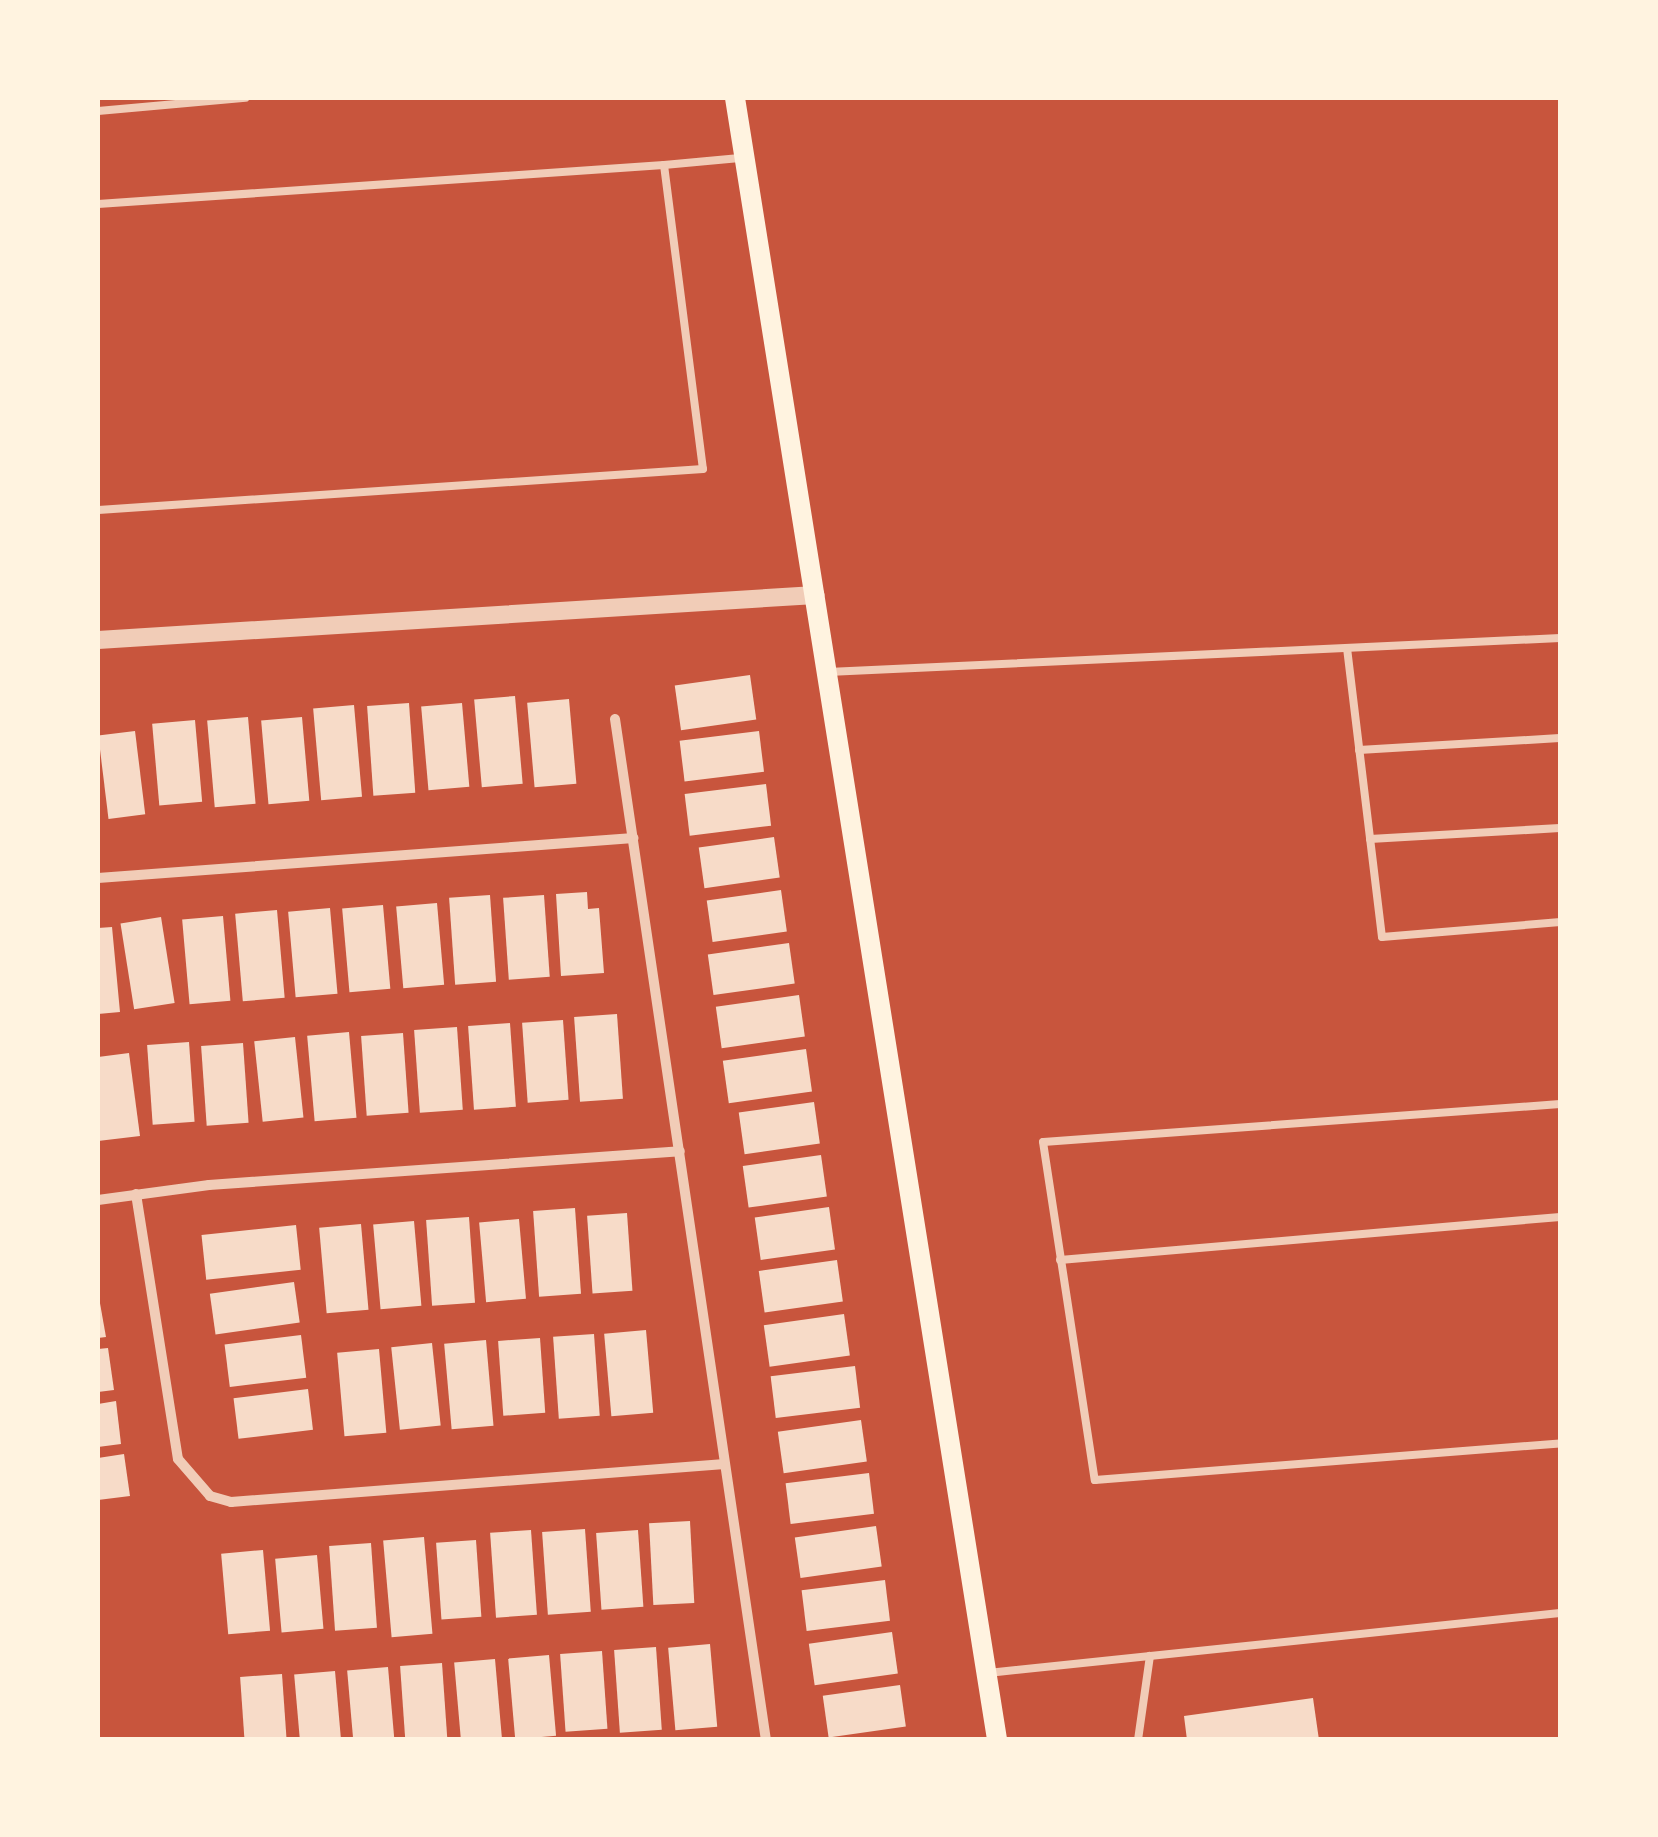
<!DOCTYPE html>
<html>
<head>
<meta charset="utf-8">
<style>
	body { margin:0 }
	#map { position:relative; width:1658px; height:1837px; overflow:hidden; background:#c8553d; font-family:Inter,sans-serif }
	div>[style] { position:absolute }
	.building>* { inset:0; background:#f7dbc8; transform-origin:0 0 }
	.service>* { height:8px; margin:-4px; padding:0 4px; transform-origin:4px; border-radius:4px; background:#f1ccb7 }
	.minor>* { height:10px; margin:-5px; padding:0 5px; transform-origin:5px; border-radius:5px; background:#f1ccb7 }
	.tertiary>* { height:18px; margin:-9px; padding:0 9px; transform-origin:9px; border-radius:9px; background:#f1ccb7 }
	.secondary>* { height:20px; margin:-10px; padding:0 10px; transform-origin:10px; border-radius:10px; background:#fff3e0 }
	span { translate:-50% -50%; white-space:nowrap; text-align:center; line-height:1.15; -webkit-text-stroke:10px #fff3e0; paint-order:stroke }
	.frame { position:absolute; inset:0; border:100px solid #fff3e0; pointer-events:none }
</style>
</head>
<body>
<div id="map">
	<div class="building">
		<div style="left:750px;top:675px;width:45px;height:76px;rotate:82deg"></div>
		<div style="left:515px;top:696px;width:88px;height:41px;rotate:85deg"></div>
		<div style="left:569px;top:699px;width:85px;height:42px;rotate:85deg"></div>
		<div style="left:409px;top:703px;width:90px;height:42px;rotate:86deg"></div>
		<div style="left:462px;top:703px;width:84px;height:41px;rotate:85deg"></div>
		<div style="left:354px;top:705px;width:92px;height:41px;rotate:85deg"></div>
		<div style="left:248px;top:717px;width:87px;height:41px;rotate:85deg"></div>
		<div style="left:302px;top:717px;width:84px;height:41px;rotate:85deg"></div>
		<div style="left:195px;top:720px;width:82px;height:43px;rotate:85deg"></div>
		<div style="left:135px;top:731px;width:84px;height:37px;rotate:83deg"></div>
		<div style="left:759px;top:731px;width:41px;height:80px;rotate:83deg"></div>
		<div style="left:766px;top:784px;width:42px;height:82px;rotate:83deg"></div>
		<div style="left:774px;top:837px;width:41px;height:76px;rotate:82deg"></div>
		<div style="left:781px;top:890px;width:42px;height:75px;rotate:82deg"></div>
		<div style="clip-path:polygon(587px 892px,588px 909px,599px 908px,604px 973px,561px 976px,556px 894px)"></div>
		<div style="left:490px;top:895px;width:87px;height:41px;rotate:86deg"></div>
		<div style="left:544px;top:895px;width:82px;height:41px;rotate:86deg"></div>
		<div style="left:437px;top:903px;width:82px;height:41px;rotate:85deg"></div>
		<div style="left:383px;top:905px;width:84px;height:41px;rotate:85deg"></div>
		<div style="left:330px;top:908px;width:86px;height:42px;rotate:85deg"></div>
		<div style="left:277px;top:910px;width:88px;height:42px;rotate:85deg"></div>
		<div style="left:223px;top:916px;width:85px;height:41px;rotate:85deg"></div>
		<div style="left:161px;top:917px;width:87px;height:41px;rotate:81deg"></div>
		<div style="clip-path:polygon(112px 927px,120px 1012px,98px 1014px,98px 928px)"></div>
		<div style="left:789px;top:943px;width:41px;height:82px;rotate:82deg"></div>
		<div style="left:799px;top:995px;width:42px;height:84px;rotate:82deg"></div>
		<div style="left:617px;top:1014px;width:85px;height:43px;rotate:86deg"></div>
		<div style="left:563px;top:1020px;width:80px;height:41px;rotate:86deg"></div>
		<div style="left:510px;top:1023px;width:84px;height:42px;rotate:86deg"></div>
		<div style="left:457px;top:1027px;width:83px;height:43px;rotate:86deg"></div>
		<div style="left:349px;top:1032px;width:86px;height:42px;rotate:85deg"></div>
		<div style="left:403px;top:1033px;width:80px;height:42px;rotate:86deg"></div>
		<div style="left:295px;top:1037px;width:81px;height:41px;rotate:84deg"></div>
		<div style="left:189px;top:1042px;width:80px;height:42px;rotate:86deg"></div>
		<div style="left:243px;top:1043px;width:80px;height:42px;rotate:86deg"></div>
		<div style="left:806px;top:1049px;width:43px;height:84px;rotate:82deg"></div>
		<div style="clip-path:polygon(129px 1053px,140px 1136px,98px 1141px,98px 1057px)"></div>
		<div style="left:814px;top:1102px;width:42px;height:76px;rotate:82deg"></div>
		<div style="left:821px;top:1155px;width:42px;height:79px;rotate:82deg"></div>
		<div style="left:829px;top:1207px;width:43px;height:75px;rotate:82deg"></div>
		<div style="left:575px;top:1208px;width:86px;height:42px;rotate:86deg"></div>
		<div style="left:627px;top:1213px;width:78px;height:40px;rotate:86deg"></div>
		<div style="left:469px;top:1217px;width:86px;height:43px;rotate:86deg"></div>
		<div style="left:519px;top:1219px;width:80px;height:40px;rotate:85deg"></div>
		<div style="left:414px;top:1221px;width:85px;height:41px;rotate:85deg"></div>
		<div style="left:361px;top:1224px;width:86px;height:42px;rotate:85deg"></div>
		<div style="left:296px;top:1225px;width:45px;height:95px;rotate:84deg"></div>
		<div style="left:837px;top:1260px;width:42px;height:79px;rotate:82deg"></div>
		<div style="left:294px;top:1282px;width:41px;height:85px;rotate:82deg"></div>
		<div style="clip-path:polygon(98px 1292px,106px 1337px,98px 1338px)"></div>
		<div style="left:844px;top:1314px;width:42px;height:81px;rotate:82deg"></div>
		<div style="left:646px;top:1330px;width:83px;height:42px;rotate:85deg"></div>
		<div style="left:594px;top:1334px;width:82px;height:41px;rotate:86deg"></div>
		<div style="left:301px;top:1335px;width:43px;height:77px;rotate:83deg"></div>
		<div style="left:540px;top:1338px;width:75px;height:42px;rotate:86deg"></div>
		<div style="left:486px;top:1340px;width:86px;height:42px;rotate:85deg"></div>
		<div style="left:432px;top:1343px;width:83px;height:41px;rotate:84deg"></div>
		<div style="clip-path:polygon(108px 1348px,114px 1390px,98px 1392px,98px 1349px)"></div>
		<div style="left:379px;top:1349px;width:84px;height:42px;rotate:85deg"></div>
		<div style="left:855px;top:1366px;width:42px;height:85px;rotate:83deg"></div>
		<div style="left:308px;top:1389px;width:41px;height:75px;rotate:83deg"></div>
		<div style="clip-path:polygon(116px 1401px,121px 1444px,98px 1447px,98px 1404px)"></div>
		<div style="left:861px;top:1420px;width:42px;height:84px;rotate:82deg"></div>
		<div style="clip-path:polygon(124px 1454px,130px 1496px,98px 1500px,98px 1458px)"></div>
		<div style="left:869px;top:1473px;width:41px;height:84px;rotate:83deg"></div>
		<div style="left:690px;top:1521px;width:82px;height:41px;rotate:87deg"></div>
		<div style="left:876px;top:1526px;width:41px;height:82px;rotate:82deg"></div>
		<div style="left:585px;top:1529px;width:83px;height:43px;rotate:86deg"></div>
		<div style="left:531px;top:1530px;width:85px;height:41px;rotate:86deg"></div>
		<div style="left:638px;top:1530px;width:77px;height:42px;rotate:86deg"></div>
		<div style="left:424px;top:1537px;width:97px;height:41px;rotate:85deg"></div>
		<div style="left:476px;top:1540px;width:77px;height:40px;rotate:86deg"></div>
		<div style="left:371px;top:1543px;width:85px;height:42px;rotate:86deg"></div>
		<div style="left:263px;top:1550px;width:81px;height:42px;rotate:85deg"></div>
		<div style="left:317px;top:1555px;width:74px;height:42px;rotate:85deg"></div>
		<div style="left:885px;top:1580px;width:41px;height:84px;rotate:83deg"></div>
		<div style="left:892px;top:1632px;width:42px;height:84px;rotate:82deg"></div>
		<div style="left:710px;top:1644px;width:83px;height:42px;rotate:85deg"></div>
		<div style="left:656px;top:1647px;width:83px;height:42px;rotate:86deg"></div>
		<div style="left:602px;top:1651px;width:78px;height:42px;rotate:86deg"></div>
		<div style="left:549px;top:1655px;width:81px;height:41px;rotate:85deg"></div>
		<div style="left:495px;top:1659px;width:79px;height:41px;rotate:85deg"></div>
		<div style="left:442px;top:1663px;width:77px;height:42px;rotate:86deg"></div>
		<div style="left:388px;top:1667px;width:73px;height:41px;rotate:85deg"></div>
		<div style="left:335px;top:1671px;width:69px;height:41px;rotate:85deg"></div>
		<div style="left:282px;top:1674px;width:66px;height:42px;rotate:86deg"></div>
		<div style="left:900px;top:1685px;width:42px;height:78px;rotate:82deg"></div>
		<div style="clip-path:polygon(1313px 1698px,1319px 1740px,1187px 1740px,1184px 1716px)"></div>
	</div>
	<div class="service">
		<div style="left:98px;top:111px;width:148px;rotate:-5.1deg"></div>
		<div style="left:664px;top:165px;width:76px;rotate:-5.3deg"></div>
		<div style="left:98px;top:204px;width:567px;rotate:-3.94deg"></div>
		<div style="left:664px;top:165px;width:306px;rotate:82.7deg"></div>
		<div style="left:703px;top:469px;width:606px;rotate:176.12deg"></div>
		<div style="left:1347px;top:648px;width:291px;rotate:83.1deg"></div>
		<div style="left:1382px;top:937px;width:179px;rotate:-4.8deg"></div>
		<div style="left:828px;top:672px;width:733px;rotate:-2.66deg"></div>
		<div style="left:1359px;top:750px;width:201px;rotate:-3.4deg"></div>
		<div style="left:1370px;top:839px;width:190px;rotate:-3.3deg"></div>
		<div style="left:1560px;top:1104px;width:518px;rotate:175.8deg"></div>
		<div style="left:1043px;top:1142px;width:342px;rotate:81.3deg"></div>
		<div style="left:1095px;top:1480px;width:466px;rotate:-4.5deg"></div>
		<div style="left:1060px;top:1260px;width:502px;rotate:-4.92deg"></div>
		<div style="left:988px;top:1673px;width:575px;rotate:-5.99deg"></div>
		<div style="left:1138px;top:1740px;width:85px;rotate:-81.9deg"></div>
	</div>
	<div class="minor">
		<div style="left:615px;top:719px;width:1032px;rotate:81.59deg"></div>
		<div style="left:98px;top:878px;width:537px;rotate:-4.27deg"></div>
		<div style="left:136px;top:1194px;width:268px;rotate:81deg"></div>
		<div style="left:178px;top:1459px;width:49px;rotate:49.1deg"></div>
		<div style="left:210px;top:1496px;width:22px;rotate:16deg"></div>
		<div style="left:231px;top:1502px;width:495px;rotate:-4.4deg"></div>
		<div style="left:98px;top:1200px;width:112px;rotate:-7.7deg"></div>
		<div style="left:209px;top:1185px;width:472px;rotate:-4.1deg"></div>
	</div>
	<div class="tertiary">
		<div style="left:98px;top:640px;width:719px;rotate:-3.59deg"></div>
	</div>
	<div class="secondary">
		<div style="left:735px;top:98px;width:1663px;rotate:80.93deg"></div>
	</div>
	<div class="frame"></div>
</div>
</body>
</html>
